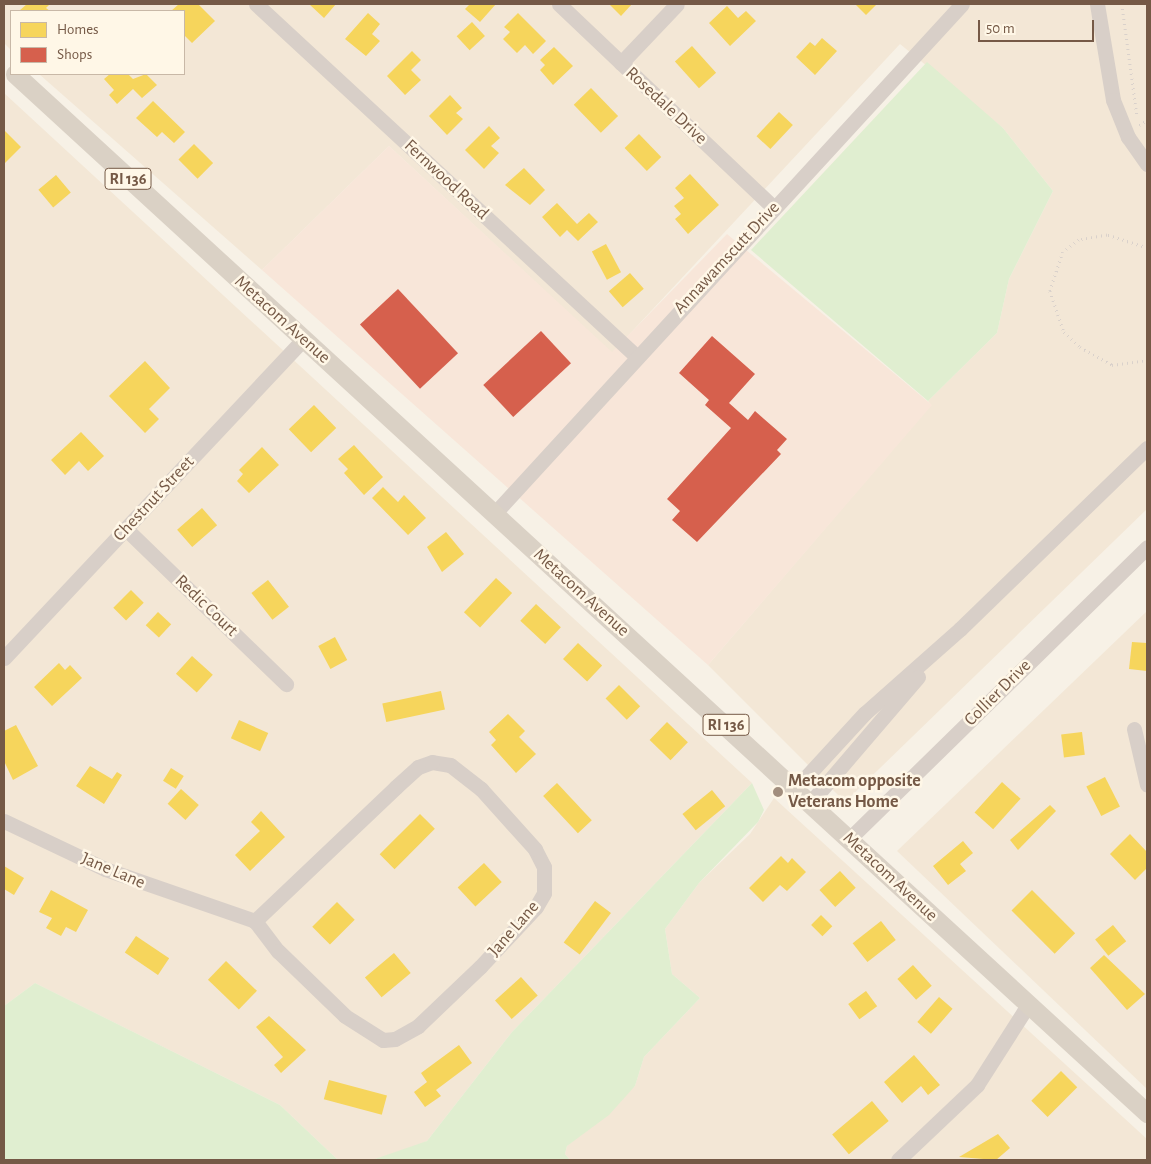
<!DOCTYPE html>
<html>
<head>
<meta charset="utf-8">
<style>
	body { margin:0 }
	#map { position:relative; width:1151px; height:1164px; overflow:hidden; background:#f7f1e6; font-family:"Alegreya Sans",sans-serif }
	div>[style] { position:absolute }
	.residential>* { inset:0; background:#f3e7d6 }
	.commercial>* { inset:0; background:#f8e6d9 }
	.green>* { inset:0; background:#e0eed0 }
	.homes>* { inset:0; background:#f6d55c; transform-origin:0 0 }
	.shops>* { inset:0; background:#d6604d; transform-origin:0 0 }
	.path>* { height:2.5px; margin-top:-1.25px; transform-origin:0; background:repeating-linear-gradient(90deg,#d9d1cb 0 1px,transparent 0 5px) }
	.minor>* { height:15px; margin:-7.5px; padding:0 7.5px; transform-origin:7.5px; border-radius:7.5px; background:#d8cfc8 }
	.major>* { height:19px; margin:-9.5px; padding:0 9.5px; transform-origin:9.5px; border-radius:9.5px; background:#dad1c5 }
	.dots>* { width:14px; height:14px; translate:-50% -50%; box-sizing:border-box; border:2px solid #fff7e7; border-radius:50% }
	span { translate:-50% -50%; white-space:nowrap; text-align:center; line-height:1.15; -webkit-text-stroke:5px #fff7e7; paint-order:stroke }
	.shield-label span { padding:1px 4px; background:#fff7e7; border:1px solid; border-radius:4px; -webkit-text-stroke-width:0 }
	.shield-label { font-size:16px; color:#755946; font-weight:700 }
	.street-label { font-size:18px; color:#755946 }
	.poi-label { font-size:18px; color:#755946; font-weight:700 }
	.left { translate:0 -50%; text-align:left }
	.frame { position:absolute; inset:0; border:5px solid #755946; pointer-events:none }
	.legend { position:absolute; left:10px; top:10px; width:175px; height:65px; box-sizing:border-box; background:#fff7e7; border:1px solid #c8b8a7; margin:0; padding:6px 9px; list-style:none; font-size:15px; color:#755946 }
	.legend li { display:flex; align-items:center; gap:10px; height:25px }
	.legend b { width:25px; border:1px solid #c8b8a7 }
	.scale { position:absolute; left:978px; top:20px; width:116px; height:22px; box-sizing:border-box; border:2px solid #755946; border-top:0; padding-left:6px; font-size:15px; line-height:18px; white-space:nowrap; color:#755946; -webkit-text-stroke:4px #fff7e7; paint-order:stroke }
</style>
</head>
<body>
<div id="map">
	<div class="residential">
		<div style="clip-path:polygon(4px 4px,1147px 4px,1147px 509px,845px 802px,708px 665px,931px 405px,928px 401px,997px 333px,1009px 279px,1053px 191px,1003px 128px,900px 44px,612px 353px,389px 146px,262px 270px,39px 74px,184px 74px,184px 11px,11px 11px,11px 50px,4px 43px)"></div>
		<div style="clip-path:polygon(4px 93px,752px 783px,512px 1032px,427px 1141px,413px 1148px,372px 1160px,338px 1160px,280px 1105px,35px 983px,4px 1006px)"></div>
		<div style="clip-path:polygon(1147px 611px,1147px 1089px,897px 851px)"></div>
		<div style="clip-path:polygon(774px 798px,1147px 1139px,1147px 1160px,570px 1160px,565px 1154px,567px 1146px,635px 1086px,644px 1057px,700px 998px,672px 974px,665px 929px,699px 883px,750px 834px)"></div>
	</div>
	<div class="commercial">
		<div style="clip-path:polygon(389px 146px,612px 352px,727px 234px,932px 405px,708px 665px,262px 270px)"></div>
	</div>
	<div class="green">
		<div style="clip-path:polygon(927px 62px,1003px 128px,1053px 191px,1009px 279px,997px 333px,928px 401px,751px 250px)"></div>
		<div style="clip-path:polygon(752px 783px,764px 810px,758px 822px,699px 883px,665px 929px,672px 974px,700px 998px,644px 1057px,635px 1086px,609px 1115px,567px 1146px,565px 1154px,570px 1160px,372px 1160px,427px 1141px,512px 1032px)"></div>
		<div style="clip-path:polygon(35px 983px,280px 1105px,338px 1160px,4px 1160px,4px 1006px)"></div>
	</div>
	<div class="homes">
		<div style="clip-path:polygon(27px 4px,50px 4px,46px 8px,50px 11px,19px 11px)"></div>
		<div style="clip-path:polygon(179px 4px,198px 4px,215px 21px,192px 43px,184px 35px,184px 11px,171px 11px)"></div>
		<div style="clip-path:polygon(309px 4px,336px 4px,324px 18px)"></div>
		<div style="clip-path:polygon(470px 4px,496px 4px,480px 22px,465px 9px)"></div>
		<div style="clip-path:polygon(609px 4px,632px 4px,621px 16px)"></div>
		<div style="clip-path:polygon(855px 4px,877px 4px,866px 15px)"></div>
		<div style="clip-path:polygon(727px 6px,738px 18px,746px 11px,756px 21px,730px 46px,709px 23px)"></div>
		<div style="clip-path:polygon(368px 13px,380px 24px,372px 34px,380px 41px,366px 56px,345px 39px)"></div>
		<div style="clip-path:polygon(518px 13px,546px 41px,533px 54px,525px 45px,517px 53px,503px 39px,510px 32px,504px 27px)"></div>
		<div style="left:472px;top:22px;width:19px;height:21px;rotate:47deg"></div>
		<div style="clip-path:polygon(822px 38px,837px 51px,815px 75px,796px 57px,810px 42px,815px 46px)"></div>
		<div style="left:692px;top:46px;width:36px;height:23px;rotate:48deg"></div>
		<div style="clip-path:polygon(554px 47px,573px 66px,553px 85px,540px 70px,545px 65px,540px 60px)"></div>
		<div style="clip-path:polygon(412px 51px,421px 60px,411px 70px,421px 80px,405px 95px,387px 76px)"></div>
		<div style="clip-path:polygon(110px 74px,128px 74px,133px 79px,146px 74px,157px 85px,142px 98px,133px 89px,117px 104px,109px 95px,114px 90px,104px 79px)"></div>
		<div style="left:591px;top:88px;width:39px;height:24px;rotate:46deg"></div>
		<div style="clip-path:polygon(450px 95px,462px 108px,456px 113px,463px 119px,447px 135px,429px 116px)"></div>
		<div style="clip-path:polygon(153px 101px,185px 132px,174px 143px,162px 132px,157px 137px,136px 118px)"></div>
		<div style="left:779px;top:112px;width:19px;height:33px;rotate:43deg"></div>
		<div style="clip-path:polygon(489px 126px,500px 138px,491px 146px,499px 153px,484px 169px,465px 150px)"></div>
		<div style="clip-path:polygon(4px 130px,21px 147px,5px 163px,4px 162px)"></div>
		<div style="left:639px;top:134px;width:32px;height:20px;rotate:46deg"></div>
		<div style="left:194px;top:144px;width:27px;height:22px;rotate:45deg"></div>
		<div style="clip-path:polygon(524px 168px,545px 190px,530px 205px,505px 185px)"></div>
		<div style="clip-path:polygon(690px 174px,719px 205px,688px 234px,675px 219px,681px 214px,674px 206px,684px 198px,675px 188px)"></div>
		<div style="left:56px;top:175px;width:23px;height:23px;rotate:50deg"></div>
		<div style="clip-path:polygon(557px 203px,577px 224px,589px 213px,598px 222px,578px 241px,567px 230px,560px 237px,542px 217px)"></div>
		<div style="left:606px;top:244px;width:32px;height:16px;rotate:62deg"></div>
		<div style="left:630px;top:273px;width:21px;height:28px;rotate:49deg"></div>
		<div style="clip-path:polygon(145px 361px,170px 388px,149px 409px,159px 419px,145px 433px,109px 396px)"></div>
		<div style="left:314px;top:405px;width:32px;height:35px;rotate:46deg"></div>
		<div style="clip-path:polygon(81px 432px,104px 456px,88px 471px,79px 461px,65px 475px,51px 460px)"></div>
		<div style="clip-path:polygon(354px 445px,383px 477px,364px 495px,344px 473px,348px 469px,338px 459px)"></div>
		<div style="clip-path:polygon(262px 447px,279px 465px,249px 493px,237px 481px,243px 474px,239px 470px)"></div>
		<div style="clip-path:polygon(383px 487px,398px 502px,404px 495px,426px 518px,408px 535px,372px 498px)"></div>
		<div style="left:202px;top:508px;width:23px;height:33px;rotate:49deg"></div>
		<div style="clip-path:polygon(446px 532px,464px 554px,442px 572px,427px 547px)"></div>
		<div style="left:496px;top:578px;width:22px;height:47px;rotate:43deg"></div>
		<div style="left:268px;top:580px;width:34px;height:21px;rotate:52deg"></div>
		<div style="left:131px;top:590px;width:18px;height:25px;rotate:45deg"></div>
		<div style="left:536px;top:604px;width:34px;height:23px;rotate:43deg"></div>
		<div style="left:158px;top:612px;width:18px;height:18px;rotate:43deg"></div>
		<div style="left:335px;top:637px;width:26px;height:19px;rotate:62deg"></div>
		<div style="clip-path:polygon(1132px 642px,1147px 643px,1147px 671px,1129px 669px)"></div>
		<div style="left:578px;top:643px;width:33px;height:22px;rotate:43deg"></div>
		<div style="left:192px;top:656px;width:28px;height:24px;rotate:42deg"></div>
		<div style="clip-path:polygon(59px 663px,65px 670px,70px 665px,82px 678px,52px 706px,34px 687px)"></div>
		<div style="left:619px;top:685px;width:30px;height:19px;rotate:45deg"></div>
		<div style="left:441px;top:691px;width:19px;height:60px;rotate:78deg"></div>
		<div style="clip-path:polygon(508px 714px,525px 731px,519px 737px,536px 754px,516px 773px,491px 745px,496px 740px,489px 732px)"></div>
		<div style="left:239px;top:720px;width:32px;height:20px;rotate:24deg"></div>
		<div style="left:667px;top:722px;width:29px;height:25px;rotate:44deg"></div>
		<div style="clip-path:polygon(16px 725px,38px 766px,13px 780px,4px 761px,4px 731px)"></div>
		<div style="left:1082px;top:732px;width:23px;height:21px;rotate:83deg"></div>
		<div style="clip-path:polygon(90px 766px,112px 779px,117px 772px,122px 775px,104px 804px,76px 786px)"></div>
		<div style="left:171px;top:768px;width:15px;height:15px;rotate:32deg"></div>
		<div style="left:1105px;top:777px;width:33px;height:21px;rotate:63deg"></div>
		<div style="left:1002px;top:782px;width:25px;height:41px;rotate:42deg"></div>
		<div style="left:557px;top:783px;width:51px;height:19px;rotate:47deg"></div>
		<div style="left:181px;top:789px;width:24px;height:20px;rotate:42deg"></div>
		<div style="left:712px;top:790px;width:21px;height:38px;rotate:51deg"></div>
		<div style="clip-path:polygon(1050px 805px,1056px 811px,1018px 850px,1010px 840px)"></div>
		<div style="clip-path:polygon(261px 811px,285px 837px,250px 871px,235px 855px,260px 831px,251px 822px)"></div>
		<div style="left:420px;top:814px;width:21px;height:57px;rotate:45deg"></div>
		<div style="clip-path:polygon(1130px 834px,1147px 852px,1147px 868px,1135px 880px,1110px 854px)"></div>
		<div style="clip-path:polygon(963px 841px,973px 853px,960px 864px,966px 871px,948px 885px,933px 866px)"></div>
		<div style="clip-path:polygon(781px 856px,788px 863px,792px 858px,806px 872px,787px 891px,780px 885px,763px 902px,749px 888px)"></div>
		<div style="left:484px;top:863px;width:26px;height:36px;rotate:47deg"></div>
		<div style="clip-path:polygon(4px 866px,24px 878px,14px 895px,4px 889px)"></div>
		<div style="left:840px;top:871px;width:23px;height:28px;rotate:47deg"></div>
		<div style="clip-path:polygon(51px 890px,88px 910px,76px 932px,66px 927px,61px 936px,46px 928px,52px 918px,39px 912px)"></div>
		<div style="left:1032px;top:890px;width:61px;height:29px;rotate:45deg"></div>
		<div style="left:595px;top:901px;width:20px;height:52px;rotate:37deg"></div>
		<div style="left:337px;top:902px;width:25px;height:35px;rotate:45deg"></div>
		<div style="left:821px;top:915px;width:16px;height:14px;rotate:45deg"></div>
		<div style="left:881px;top:921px;width:24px;height:36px;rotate:52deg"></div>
		<div style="left:1113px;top:925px;width:21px;height:23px;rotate:51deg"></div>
		<div style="left:136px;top:936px;width:40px;height:20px;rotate:34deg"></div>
		<div style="left:394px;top:953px;width:26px;height:38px;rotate:50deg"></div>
		<div style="clip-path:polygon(1104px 955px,1145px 994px,1127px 1010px,1090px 968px)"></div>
		<div style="left:226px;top:961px;width:43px;height:26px;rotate:44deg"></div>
		<div style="left:913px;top:965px;width:28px;height:21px;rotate:48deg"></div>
		<div style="left:521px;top:977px;width:25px;height:35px;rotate:48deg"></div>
		<div style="left:866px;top:991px;width:19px;height:22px;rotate:54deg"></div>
		<div style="left:939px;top:997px;width:18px;height:33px;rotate:41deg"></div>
		<div style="clip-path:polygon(269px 1016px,306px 1050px,281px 1073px,274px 1065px,283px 1057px,256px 1027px)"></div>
		<div style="clip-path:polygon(459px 1045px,472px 1063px,436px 1090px,441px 1096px,425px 1107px,414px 1092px,427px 1082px,421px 1073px)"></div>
		<div style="clip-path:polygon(914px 1055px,940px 1085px,928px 1095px,921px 1086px,902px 1103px,884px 1082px)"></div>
		<div style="left:1061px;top:1071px;width:23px;height:42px;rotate:45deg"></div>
		<div style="left:329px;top:1080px;width:60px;height:20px;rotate:15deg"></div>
		<div style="left:872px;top:1101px;width:26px;height:52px;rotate:50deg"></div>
		<div style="clip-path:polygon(998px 1134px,1010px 1148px,996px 1160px,959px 1157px)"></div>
	</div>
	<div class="shops">
		<div style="left:398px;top:289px;width:88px;height:52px;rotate:47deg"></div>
		<div style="left:541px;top:331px;width:44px;height:79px;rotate:47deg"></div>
		<div style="clip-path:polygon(712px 336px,755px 374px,729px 403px,748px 420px,755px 411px,787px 439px,777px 450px,781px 454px,697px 542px,672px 520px,680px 511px,667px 499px,731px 428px,705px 405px,709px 400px,679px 373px)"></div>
	</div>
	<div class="path">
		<div style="left:1122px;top:4px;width:112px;rotate:82.3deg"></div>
		<div style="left:1139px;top:125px;width:9px;rotate:-32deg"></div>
		<div style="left:1147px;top:248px;width:42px;rotate:-162deg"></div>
		<div style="left:1107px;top:235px;width:28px;rotate:170deg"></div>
		<div style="left:1079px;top:240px;width:20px;rotate:143deg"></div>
		<div style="left:1063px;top:252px;width:41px;rotate:108.4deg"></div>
		<div style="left:1050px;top:291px;width:43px;rotate:71.1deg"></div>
		<div style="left:1064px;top:332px;width:22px;rotate:43deg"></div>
		<div style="left:1080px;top:347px;width:37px;rotate:29deg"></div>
		<div style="left:1112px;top:365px;width:35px;rotate:-8deg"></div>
	</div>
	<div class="minor">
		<div style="left:256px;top:4px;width:518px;rotate:42.81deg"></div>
		<div style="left:559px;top:4px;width:295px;rotate:43.5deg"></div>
		<div style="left:1097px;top:4px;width:97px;rotate:80.5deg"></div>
		<div style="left:1113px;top:100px;width:40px;rotate:68deg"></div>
		<div style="left:1128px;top:137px;width:33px;rotate:55deg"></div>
		<div style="left:621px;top:63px;width:81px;rotate:-46.5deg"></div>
		<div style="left:494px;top:514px;width:692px;rotate:-47.46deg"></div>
		<div style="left:126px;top:529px;width:223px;rotate:44.1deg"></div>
		<div style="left:4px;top:658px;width:436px;rotate:-46.8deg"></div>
		<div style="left:1134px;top:729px;width:57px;rotate:76.9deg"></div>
		<div style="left:795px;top:789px;width:103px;rotate:-47.4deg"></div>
		<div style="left:865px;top:713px;width:127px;rotate:-41.5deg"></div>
		<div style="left:960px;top:629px;width:260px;rotate:-44.1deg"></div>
		<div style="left:810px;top:803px;width:166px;rotate:-49.4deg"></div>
		<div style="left:4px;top:821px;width:112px;rotate:25.4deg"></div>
		<div style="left:105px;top:869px;width:159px;rotate:19.1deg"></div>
		<div style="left:255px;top:921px;width:38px;rotate:53deg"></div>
		<div style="left:278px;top:951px;width:93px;rotate:44.1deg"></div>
		<div style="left:345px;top:1016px;width:45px;rotate:32.3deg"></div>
		<div style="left:383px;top:1040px;width:12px;rotate:-5deg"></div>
		<div style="left:395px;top:1039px;width:26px;rotate:-29deg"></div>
		<div style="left:418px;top:1026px;width:86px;rotate:-43.6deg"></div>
		<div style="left:480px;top:967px;width:82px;rotate:-47deg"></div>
		<div style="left:536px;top:907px;width:16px;rotate:-60deg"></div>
		<div style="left:544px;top:893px;width:26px;rotate:-90deg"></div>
		<div style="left:544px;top:867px;width:20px;rotate:-117deg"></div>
		<div style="left:535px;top:849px;width:81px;rotate:-132deg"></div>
		<div style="left:481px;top:789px;width:39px;rotate:-142deg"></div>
		<div style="left:450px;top:765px;width:18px;rotate:-171deg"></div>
		<div style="left:432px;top:762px;width:15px;rotate:160deg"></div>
		<div style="left:418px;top:767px;width:30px;rotate:138deg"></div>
		<div style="left:396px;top:787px;width:195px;rotate:136.5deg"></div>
		<div style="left:849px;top:839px;width:417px;rotate:-44.4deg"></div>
		<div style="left:898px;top:1160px;width:109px;rotate:-43.5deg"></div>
		<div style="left:977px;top:1085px;width:95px;rotate:-57.5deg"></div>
	</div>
	<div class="major">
		<div style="left:15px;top:74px;width:1537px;rotate:42.55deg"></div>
	</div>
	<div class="dots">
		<div style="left:778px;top:792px;background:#a28e7e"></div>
	</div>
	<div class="shield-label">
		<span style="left:128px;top:179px">RI 136</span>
		<span style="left:726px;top:725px">RI 136</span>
	</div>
	<div class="street-label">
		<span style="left:666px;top:106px;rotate:43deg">Rosedale Drive</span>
		<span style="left:446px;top:180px;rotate:43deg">Fernwood Road</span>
		<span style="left:727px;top:258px;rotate:-47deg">Annawamscutt Drive</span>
		<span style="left:282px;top:320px;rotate:42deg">Metacom Avenue</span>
		<span style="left:154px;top:499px;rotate:-47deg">Chestnut Street</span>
		<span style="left:581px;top:593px;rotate:42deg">Metacom Avenue</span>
		<span style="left:206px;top:606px;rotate:44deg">Redic Court</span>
		<span style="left:998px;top:693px;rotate:-45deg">Collier Drive</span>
		<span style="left:113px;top:871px;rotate:23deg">Jane Lane</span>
		<span style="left:890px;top:877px;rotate:43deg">Metacom Avenue</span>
		<span style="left:514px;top:929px;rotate:-49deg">Jane Lane</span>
	</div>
	<div class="poi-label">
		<span class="left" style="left:788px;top:792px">Metacom opposite<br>Veterans Home</span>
	</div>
	<div class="frame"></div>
	<ul class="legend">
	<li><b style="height:14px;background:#f6d55c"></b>Homes</li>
	<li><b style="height:14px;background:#d6604d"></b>Shops</li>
	</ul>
	<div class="scale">50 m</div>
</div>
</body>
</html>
